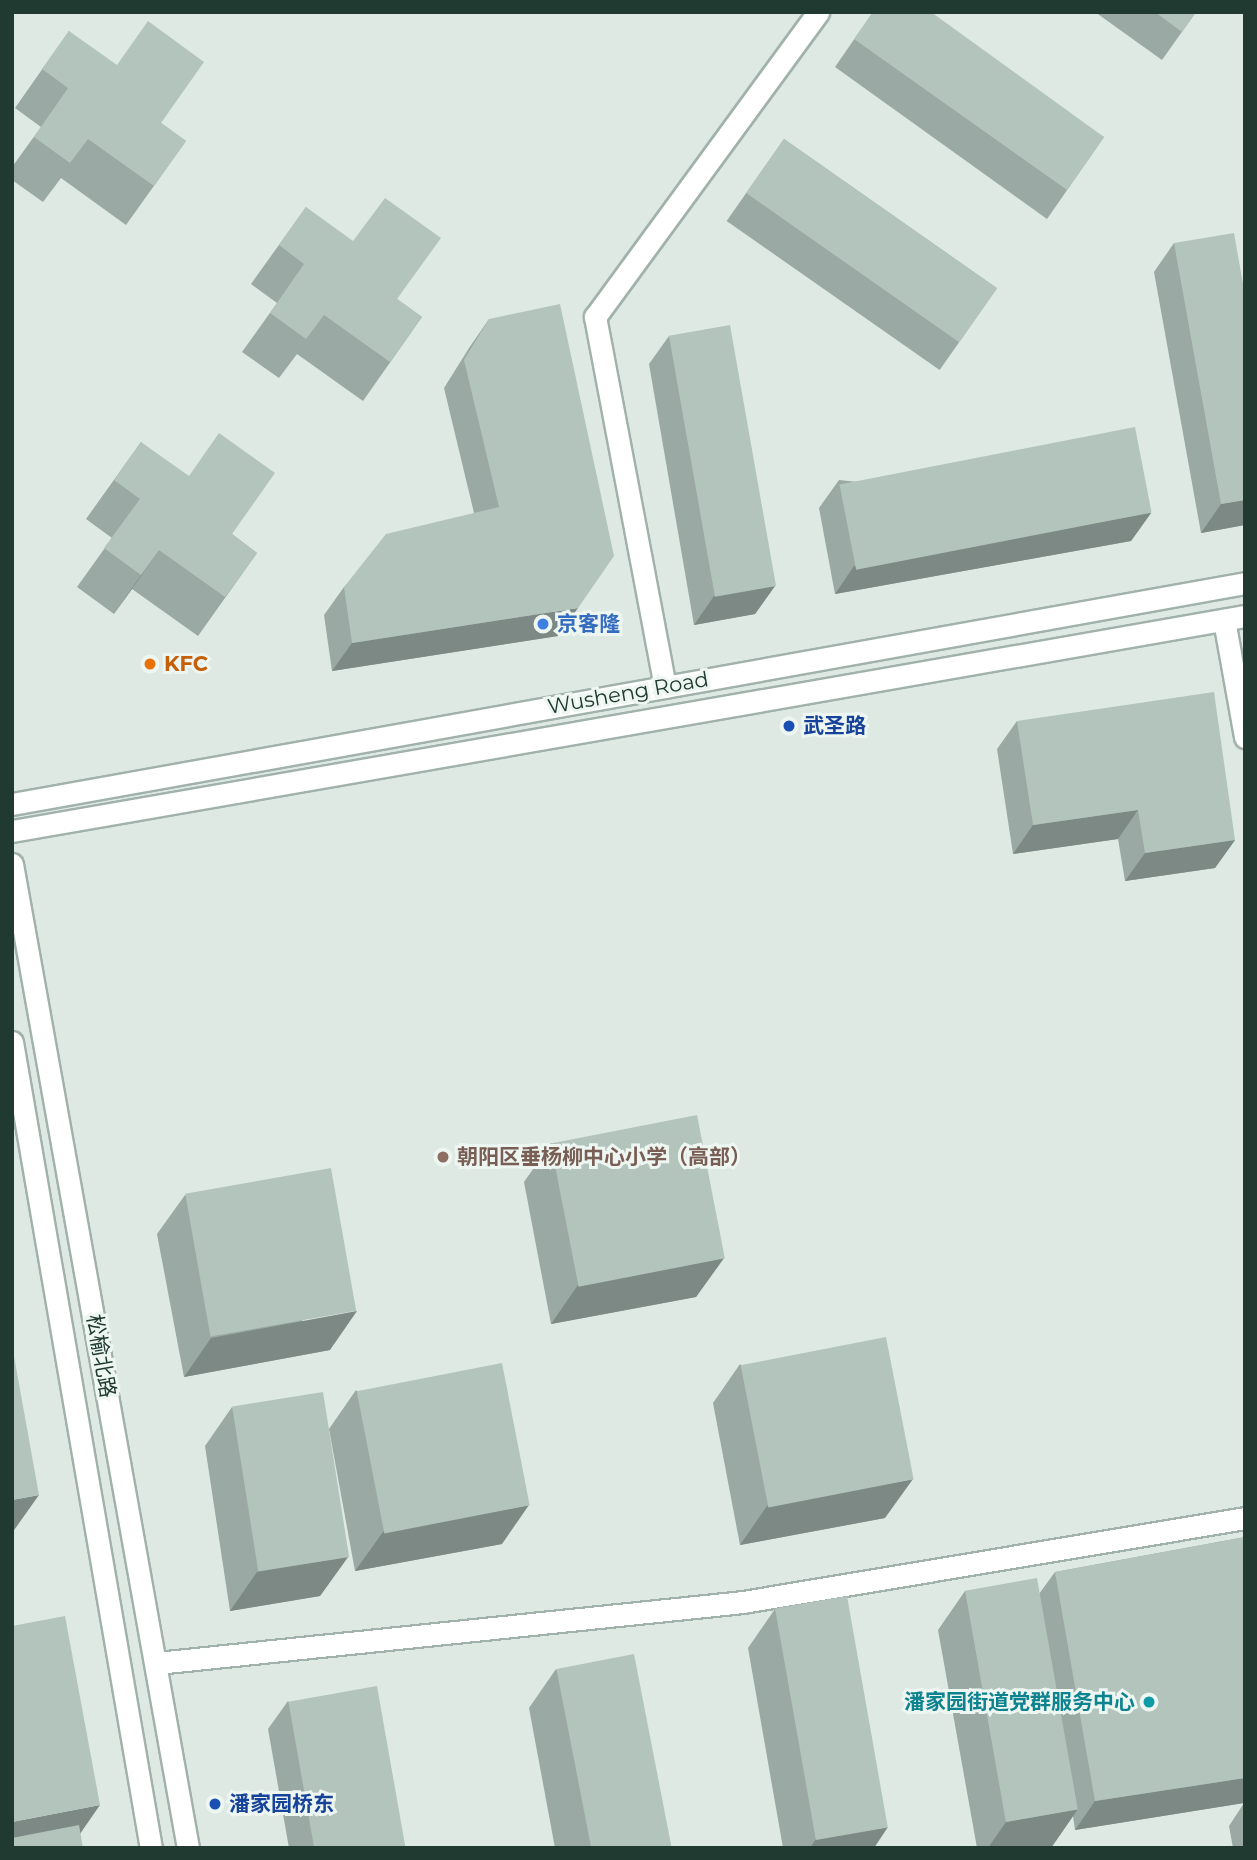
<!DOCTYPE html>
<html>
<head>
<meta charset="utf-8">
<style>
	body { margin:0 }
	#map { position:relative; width:1257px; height:1860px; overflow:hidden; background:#dee9e4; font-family:Montserrat,"Noto Sans SC",sans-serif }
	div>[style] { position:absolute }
	.roads { filter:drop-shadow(2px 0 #a1b1ab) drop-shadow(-2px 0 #a1b1ab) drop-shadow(0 2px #a1b1ab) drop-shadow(0 -2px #a1b1ab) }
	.street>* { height:21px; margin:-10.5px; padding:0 10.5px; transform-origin:10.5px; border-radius:10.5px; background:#fff }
	.secondary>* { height:21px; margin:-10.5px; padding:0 10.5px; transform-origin:10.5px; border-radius:10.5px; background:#fff }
	.wall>* { inset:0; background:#9aa9a3; transform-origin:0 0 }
	.shaded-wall>* { inset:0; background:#7d8984 }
	.building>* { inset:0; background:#b3c4bd; transform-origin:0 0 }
	.dots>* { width:19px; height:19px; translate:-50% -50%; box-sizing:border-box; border:4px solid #eef6f2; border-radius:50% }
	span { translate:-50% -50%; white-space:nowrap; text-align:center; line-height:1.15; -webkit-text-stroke:6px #eef6f2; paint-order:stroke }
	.shop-label { font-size:21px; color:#366cbe; font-weight:700 }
	.left { translate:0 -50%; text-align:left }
	.food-label { font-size:21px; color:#c56008; font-weight:700 }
	.street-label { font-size:21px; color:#203931 }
	.transit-label { font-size:21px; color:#164399; font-weight:700 }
	.education-label { font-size:21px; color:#785e54; font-weight:700 }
	.culture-label { font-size:21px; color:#0d838f; font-weight:700 }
	.right { translate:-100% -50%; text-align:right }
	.frame { position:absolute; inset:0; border:14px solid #203931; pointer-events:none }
</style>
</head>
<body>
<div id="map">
	<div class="roads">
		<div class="street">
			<div style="left:1224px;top:620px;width:119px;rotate:79.8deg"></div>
			<div style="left:665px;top:687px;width:377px;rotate:-100.7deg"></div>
			<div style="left:595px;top:317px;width:378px;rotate:-53.8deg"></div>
			<div style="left:157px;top:1663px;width:589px;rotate:-5.94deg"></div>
			<div style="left:743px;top:1602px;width:509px;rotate:-9.5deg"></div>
		</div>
		<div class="secondary">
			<div style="left:12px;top:804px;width:1253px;rotate:-10.16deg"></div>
			<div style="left:12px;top:831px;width:1252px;rotate:-9.89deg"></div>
			<div style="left:12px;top:864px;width:1000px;rotate:79.86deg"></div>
			<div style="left:12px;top:1042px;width:818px;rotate:80.22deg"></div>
		</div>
	</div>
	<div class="wall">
		<div style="clip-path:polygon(873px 12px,1104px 137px,1047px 219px,835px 67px)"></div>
		<div style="clip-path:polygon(1095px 12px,1196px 12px,1162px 60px)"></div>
		<div style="clip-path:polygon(69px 31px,161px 123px,186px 141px,126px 225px,61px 178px,43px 202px,12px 180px,12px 167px,41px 127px,15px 108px)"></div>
		<div style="left:784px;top:139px;width:260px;height:100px;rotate:35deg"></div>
		<div style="clip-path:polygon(306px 207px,397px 299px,422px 317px,363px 401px,297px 354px,279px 378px,242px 352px,277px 303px,251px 284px)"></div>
		<div style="clip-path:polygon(1174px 243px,1245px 295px,1245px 525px,1201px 533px,1154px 272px)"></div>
		<div style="clip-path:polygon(489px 319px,558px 636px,332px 671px,324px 615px,344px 587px,474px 513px,444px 388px,469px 348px)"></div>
		<div style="clip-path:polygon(669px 336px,775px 586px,755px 614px,694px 625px,649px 364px)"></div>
		<div style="clip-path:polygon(141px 442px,232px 534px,257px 553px,198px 636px,132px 589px,114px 614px,77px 587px,112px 538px,86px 519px)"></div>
		<div style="clip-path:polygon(839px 480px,1151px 513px,1131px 541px,835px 594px,819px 508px)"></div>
		<div style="clip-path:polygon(1017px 721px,1235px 840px,1215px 868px,1125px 881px,1118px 839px,1013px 854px,997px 749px)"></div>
		<div style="clip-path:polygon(551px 1143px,724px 1258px,696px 1297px,551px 1324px,524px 1182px)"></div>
		<div style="clip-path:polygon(185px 1195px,330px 1350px,184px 1377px,157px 1234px)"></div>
		<div style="clip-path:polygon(740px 1364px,885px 1518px,740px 1545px,713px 1403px)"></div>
		<div style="clip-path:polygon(356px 1390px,502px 1544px,355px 1571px,329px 1429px)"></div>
		<div style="clip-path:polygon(232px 1407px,348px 1557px,320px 1596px,230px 1611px,205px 1446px)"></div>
		<div style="clip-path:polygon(1245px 1537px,1245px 1848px,1233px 1848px,1229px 1826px,1244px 1803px,1075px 1830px,1073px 1816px,1051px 1848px,977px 1848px,938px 1630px,965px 1591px,1039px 1594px,1055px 1572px)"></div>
		<div style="clip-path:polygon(775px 1609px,874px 1848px,783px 1848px,748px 1648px)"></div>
		<div style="clip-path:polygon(556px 1669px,670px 1848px,555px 1848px,529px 1708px)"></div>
		<div style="clip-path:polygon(288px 1701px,405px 1848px,289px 1848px,268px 1729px)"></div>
	</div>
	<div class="shaded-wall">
		<div style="clip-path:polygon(1245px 500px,1245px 525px,1201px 533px,1221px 504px)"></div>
		<div style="clip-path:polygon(1151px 513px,1131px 541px,835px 594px,854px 566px)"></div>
		<div style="clip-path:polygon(159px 550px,132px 589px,114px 614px,141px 575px)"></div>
		<div style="clip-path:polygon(775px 586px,755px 614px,694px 625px,714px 596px)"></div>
		<div style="clip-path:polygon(578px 608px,558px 636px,332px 671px,352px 643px)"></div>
		<div style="clip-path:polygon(1138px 810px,1118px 839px,1013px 854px,1033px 825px)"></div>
		<div style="clip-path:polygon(1235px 840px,1215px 868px,1125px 881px,1145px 853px)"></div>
		<div style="clip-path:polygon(724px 1258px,696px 1297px,551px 1324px,578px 1285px)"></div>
		<div style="clip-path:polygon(357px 1311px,330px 1350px,184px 1377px,211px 1338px)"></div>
		<div style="clip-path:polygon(913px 1479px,885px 1518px,740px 1545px,767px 1506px)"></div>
		<div style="clip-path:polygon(39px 1495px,12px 1533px,12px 1500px)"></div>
		<div style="clip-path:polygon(529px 1505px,502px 1544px,355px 1571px,383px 1532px)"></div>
		<div style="clip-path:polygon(348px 1557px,320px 1596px,230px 1611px,257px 1572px)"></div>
		<div style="clip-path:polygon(1245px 1778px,1244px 1803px,1075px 1830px,1095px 1801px)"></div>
		<div style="clip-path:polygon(100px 1805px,73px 1844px,12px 1848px,12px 1822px)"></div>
		<div style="clip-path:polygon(1078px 1809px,1051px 1848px,988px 1848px,1006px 1822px)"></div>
		<div style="clip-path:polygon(888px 1827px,874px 1848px,810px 1848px,816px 1839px)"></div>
	</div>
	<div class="building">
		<div style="clip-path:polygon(873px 12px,931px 12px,1104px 137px,1067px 190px,854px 39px)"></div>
		<div style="clip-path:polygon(1155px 12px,1196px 12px,1182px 32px)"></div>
		<div style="clip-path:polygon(148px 21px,204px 62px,161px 123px,186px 141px,154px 186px,88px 139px,70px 163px,34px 137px,68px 88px,42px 69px,69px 31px,117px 65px)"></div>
		<div style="left:784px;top:139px;width:260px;height:66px;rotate:35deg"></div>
		<div style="clip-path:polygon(385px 198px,441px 238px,397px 299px,422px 317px,390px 362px,324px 315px,306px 339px,270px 313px,304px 264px,279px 245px,306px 207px,353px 241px)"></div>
		<div style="clip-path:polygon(1234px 233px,1245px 295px,1245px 500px,1221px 504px,1174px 243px)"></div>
		<div style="clip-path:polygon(560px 304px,614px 556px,578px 608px,352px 643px,344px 587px,386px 534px,499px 507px,464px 360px,489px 319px)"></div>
		<div style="left:730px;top:325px;width:265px;height:62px;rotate:80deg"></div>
		<div style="left:1135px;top:427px;width:87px;height:301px;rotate:79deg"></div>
		<div style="clip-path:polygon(219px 433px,275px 473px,232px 534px,257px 553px,225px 597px,159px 550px,141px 575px,104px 548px,140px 499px,114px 480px,141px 442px,189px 476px)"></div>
		<div style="clip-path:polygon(1214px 692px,1235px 840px,1145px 853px,1138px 810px,1033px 825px,1017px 721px)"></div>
		<div style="left:697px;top:1115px;width:146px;height:149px;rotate:79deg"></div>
		<div style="left:331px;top:1168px;width:145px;height:148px;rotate:80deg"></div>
		<div style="left:886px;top:1337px;width:145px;height:148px;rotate:79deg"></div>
		<div style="clip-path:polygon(12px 1345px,39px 1495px,12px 1500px)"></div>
		<div style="left:502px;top:1363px;width:145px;height:148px;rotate:79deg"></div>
		<div style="left:323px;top:1392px;width:167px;height:92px;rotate:81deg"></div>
		<div style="clip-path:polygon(1245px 1537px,1245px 1778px,1095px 1801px,1055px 1572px)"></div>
		<div style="left:1037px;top:1578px;width:235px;height:73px;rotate:80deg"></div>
		<div style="left:847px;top:1596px;width:235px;height:73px;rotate:80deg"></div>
		<div style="clip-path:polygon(65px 1616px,100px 1805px,12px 1822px,12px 1626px)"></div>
		<div style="left:634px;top:1654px;width:197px;height:79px;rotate:79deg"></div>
		<div style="left:377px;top:1686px;width:164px;height:90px;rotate:80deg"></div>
		<div style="clip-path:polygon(79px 1825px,83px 1848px,12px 1848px,12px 1838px)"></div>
	</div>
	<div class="dots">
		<div style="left:543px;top:624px;background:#3f7fe0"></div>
		<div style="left:150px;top:664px;background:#e8710a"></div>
		<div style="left:789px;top:726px;background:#1a4fb4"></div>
		<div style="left:443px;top:1157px;background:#8d6e63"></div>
		<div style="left:1149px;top:1702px;background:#0f9aa8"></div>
		<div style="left:215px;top:1804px;background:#1a4fb4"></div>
	</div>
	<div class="shop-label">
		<span class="left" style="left:557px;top:624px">京客隆</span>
	</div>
	<div class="food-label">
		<span class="left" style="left:164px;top:664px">KFC</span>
	</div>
	<div class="street-label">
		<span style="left:628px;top:693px;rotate:-10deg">Wusheng Road</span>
		<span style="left:101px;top:1356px;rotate:80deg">松榆北路</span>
	</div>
	<div class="transit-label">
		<span class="left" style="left:803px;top:726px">武圣路</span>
		<span class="left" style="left:229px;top:1804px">潘家园桥东</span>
	</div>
	<div class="education-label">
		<span class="left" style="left:457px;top:1157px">朝阳区垂杨柳中心小学（高部）</span>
	</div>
	<div class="culture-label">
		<span class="right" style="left:1135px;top:1702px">潘家园街道党群服务中心</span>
	</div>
	<div class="frame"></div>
</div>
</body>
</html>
